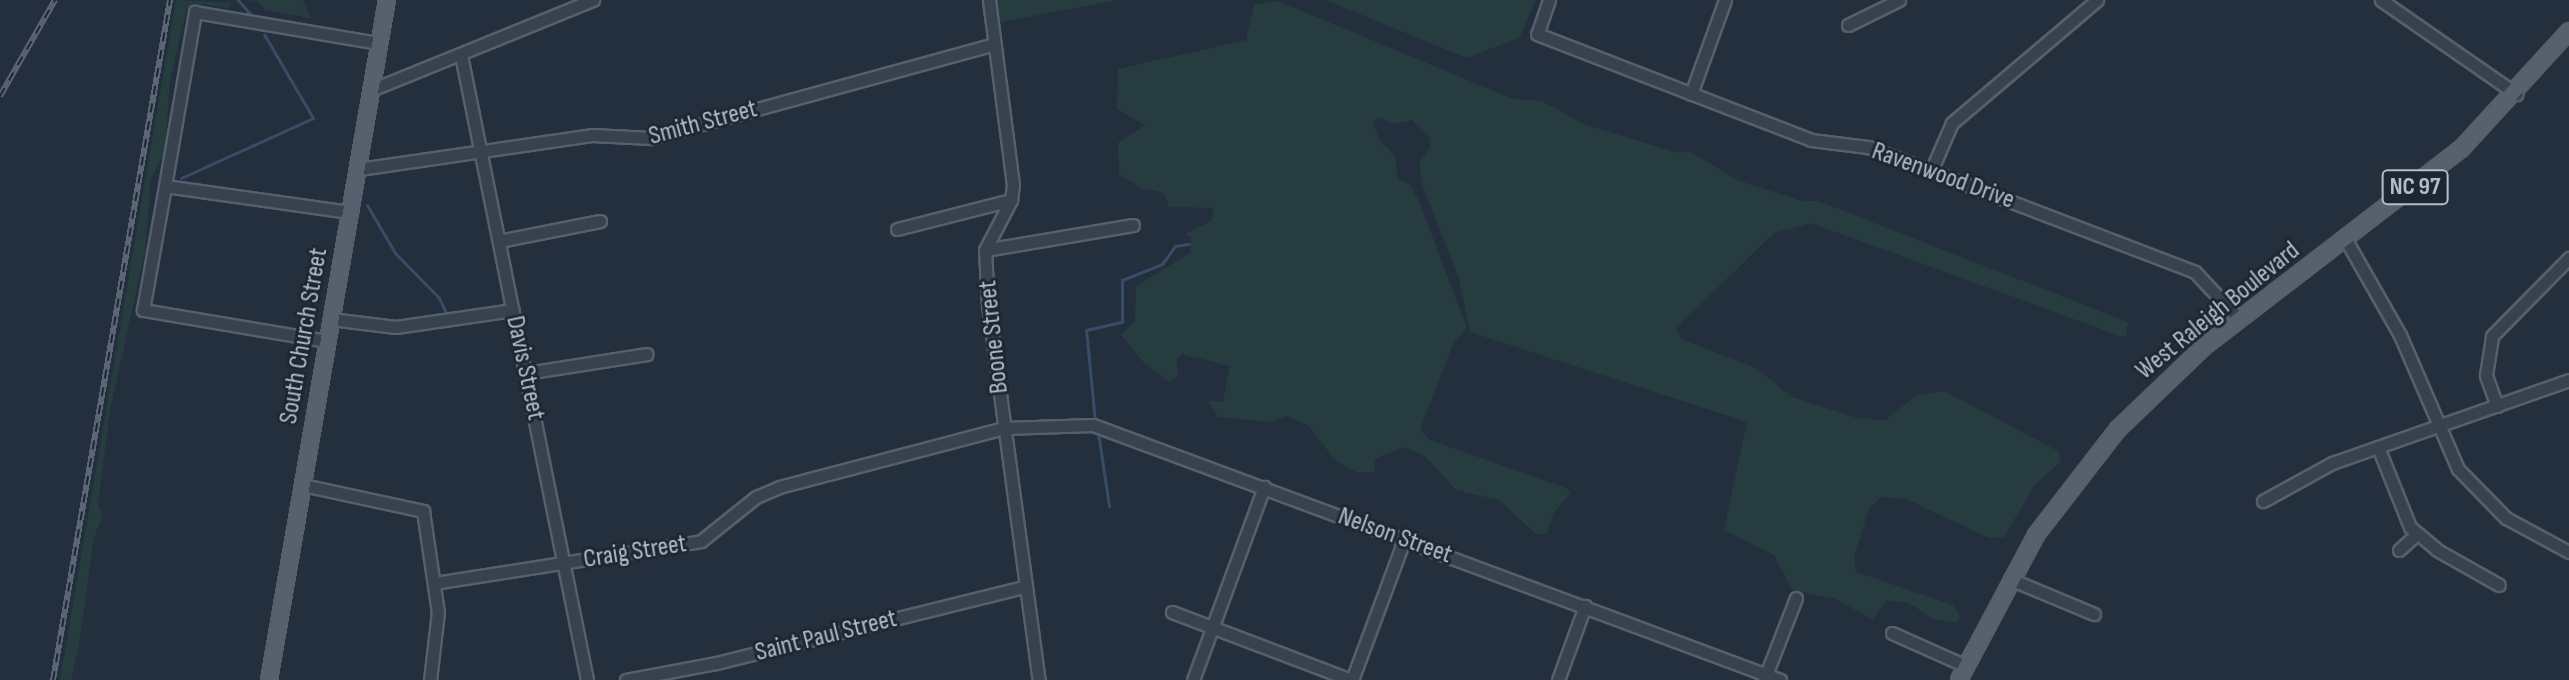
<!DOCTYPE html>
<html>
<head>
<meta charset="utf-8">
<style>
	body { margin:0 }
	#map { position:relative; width:2569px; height:680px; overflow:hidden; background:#242f3e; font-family:"Sofia Sans Condensed",sans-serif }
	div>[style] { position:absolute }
	.green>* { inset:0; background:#263c3f }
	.stream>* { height:3px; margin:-1.5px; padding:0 1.5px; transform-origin:1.5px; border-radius:1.5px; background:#394c67 }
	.roads { filter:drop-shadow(2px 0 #565f6c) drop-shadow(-2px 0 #565f6c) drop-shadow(0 2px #565f6c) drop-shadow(0 -2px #565f6c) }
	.minor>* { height:11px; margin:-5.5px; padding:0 5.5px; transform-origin:5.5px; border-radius:5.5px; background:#38414e }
	.major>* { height:14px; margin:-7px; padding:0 7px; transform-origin:7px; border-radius:7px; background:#56606e }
	.rail>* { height:6px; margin-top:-3px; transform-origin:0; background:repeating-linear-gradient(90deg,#1d2633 0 9px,#5a6575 0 18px); box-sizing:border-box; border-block:2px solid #5a6575 }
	span { translate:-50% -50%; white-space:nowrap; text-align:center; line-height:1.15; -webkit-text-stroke:6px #1d2633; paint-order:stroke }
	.shield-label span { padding:2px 6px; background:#1d2633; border:2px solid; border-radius:6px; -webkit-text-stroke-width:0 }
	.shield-label { font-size:24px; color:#b4bcc9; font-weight:700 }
	.street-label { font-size:26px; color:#b4bcc9 }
</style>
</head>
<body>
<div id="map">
	<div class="green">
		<div style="clip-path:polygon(176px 0,232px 3px,227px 8px,192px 3px,186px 11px,170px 80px,165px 152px,151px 178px,145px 252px,110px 410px,98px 505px,103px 515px,94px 537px,79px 645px,71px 680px,60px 680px)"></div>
		<div style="clip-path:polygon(248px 0,303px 0,311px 18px,264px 10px,259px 2px)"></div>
		<div style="clip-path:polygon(993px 0,1118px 0,996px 23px)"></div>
		<div style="clip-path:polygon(1325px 0,1536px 0,1520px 37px,1467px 58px)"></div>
		<div style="clip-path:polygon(1278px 1px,1513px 99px,1542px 101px,1584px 124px,1678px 153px,1689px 151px,1737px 180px,1802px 201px,1818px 201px,2128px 322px,2126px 336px,2120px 336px,1811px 223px,1774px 233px,1676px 328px,1682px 339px,1756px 368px,1792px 397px,1857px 418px,1885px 420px,1917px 395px,1944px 391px,2058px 451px,2061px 461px,2034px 486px,2004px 537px,1989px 538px,1906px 499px,1881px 497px,1869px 509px,1854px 557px,1856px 572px,1953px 605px,1960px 617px,1956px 623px,1933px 619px,1909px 603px,1886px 600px,1873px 620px,1836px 599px,1792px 590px,1774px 555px,1724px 530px,1747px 422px,1470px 332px,1459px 279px,1422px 184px,1419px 162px,1430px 148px,1429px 136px,1412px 120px,1393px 124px,1378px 117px,1373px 124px,1380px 141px,1396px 157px,1397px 179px,1409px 184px,1419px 201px,1467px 328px,1453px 344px,1420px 430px,1430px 440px,1566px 488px,1571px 493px,1554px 512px,1547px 534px,1536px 534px,1499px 500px,1456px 490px,1425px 456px,1404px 447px,1374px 459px,1375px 472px,1356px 472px,1334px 459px,1309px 426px,1287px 416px,1273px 422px,1218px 417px,1208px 401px,1223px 402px,1230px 366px,1182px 354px,1177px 359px,1178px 377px,1168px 381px,1144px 363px,1121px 335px,1135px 321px,1136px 286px,1190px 253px,1191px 237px,1185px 234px,1211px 221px,1214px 208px,1169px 207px,1164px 193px,1141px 188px,1119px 174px,1118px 143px,1145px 125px,1117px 109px,1118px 69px,1246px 40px,1254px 5px)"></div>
	</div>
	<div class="stream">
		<div style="left:238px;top:0;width:18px;rotate:49deg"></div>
		<div style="left:181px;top:178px;width:145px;rotate:-24.4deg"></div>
		<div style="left:313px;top:118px;width:97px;rotate:-120.3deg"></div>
		<div style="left:367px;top:205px;width:56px;rotate:59.7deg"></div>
		<div style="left:395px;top:253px;width:63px;rotate:45.6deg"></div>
		<div style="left:439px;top:298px;width:14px;rotate:65deg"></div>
		<div style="left:1095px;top:421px;width:91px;rotate:-95.6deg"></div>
		<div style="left:1086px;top:330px;width:37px;rotate:-13deg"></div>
		<div style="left:1122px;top:322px;width:42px;rotate:-90deg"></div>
		<div style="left:1122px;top:280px;width:43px;rotate:-21.8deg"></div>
		<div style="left:1162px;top:264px;width:22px;rotate:-54deg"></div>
		<div style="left:1175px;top:246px;width:14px;rotate:-8deg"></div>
		<div style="left:1098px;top:432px;width:75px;rotate:81.5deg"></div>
	</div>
	<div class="roads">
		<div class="minor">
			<div style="left:989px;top:0;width:187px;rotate:82.6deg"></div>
			<div style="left:1013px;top:185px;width:15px;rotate:98deg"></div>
			<div style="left:1011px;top:200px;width:56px;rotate:117.5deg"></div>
			<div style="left:985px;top:250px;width:55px;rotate:86.9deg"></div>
			<div style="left:988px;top:305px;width:378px;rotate:82.3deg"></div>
			<div style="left:1549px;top:0;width:36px;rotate:109deg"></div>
			<div style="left:1537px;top:34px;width:294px;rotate:21.1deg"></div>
			<div style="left:1811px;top:140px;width:57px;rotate:7deg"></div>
			<div style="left:1868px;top:147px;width:350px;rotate:20.9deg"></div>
			<div style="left:2195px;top:272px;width:64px;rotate:46.9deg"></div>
			<div style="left:2381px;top:0;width:165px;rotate:34.8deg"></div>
			<div style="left:1848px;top:25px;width:57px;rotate:-26.1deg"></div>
			<div style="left:461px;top:55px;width:638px;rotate:78.6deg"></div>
			<div style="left:371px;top:90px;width:240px;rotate:-22.1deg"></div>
			<div style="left:1691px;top:94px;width:100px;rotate:-70.1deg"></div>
			<div style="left:359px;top:169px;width:235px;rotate:-8.3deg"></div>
			<div style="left:592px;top:135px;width:59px;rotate:2.9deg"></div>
			<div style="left:651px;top:138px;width:356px;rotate:-15.3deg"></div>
			<div style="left:1931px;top:171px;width:52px;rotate:-66.4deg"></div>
			<div style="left:1952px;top:123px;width:190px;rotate:-40.3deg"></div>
			<div style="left:165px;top:186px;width:188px;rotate:8deg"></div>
			<div style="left:897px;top:229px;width:118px;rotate:-14.3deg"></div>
			<div style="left:2346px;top:240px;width:109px;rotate:60.4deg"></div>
			<div style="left:2400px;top:335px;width:146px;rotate:66.6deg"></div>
			<div style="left:2458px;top:469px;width:69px;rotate:45.6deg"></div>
			<div style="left:2506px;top:518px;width:72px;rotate:28.4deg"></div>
			<div style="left:499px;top:241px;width:103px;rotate:-11.2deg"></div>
			<div style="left:985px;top:250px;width:150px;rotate:-9.6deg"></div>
			<div style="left:331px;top:319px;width:65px;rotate:7deg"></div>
			<div style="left:396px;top:327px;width:118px;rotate:-8.3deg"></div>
			<div style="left:327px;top:341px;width:187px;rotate:-170.4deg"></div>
			<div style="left:143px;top:310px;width:126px;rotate:-79.9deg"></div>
			<div style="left:165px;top:186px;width:177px;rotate:-80.2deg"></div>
			<div style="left:195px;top:12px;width:187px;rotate:9.6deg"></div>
			<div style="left:526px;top:373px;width:122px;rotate:-8.9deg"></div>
			<div style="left:2497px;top:406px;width:33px;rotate:-110deg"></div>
			<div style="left:2486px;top:375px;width:39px;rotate:-81deg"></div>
			<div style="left:2492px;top:336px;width:110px;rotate:-45.4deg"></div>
			<div style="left:2378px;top:447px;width:86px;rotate:68.2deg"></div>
			<div style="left:2410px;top:527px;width:35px;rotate:40deg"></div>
			<div style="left:2437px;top:550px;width:71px;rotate:29.4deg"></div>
			<div style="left:303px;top:485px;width:123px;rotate:12.2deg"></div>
			<div style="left:423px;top:511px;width:102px;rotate:81.6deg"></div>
			<div style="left:438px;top:612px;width:68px;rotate:96.7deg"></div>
			<div style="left:2263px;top:501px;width:79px;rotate:-28.8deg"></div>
			<div style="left:2332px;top:463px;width:251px;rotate:-19.3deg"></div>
			<div style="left:2399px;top:550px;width:24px;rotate:-42deg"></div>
			<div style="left:2010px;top:579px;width:91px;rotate:22.6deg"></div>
			<div style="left:434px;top:583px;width:270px;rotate:-8.9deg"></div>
			<div style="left:701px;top:541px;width:70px;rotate:-38.7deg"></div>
			<div style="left:756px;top:497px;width:25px;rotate:-23deg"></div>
			<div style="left:779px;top:487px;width:233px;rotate:-14.7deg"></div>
			<div style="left:1004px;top:428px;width:89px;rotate:-1.9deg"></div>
			<div style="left:1093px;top:425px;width:733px;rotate:20.36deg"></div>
			<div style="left:1172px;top:612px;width:191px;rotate:20.8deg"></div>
			<div style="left:1892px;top:633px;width:81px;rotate:24deg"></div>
			<div style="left:626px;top:680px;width:92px;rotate:-10.7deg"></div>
			<div style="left:716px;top:663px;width:319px;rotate:-13.9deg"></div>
			<div style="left:1193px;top:680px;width:206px;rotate:-69.8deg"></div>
			<div style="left:1352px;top:680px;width:149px;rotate:-69.6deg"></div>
			<div style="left:1558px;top:680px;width:79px;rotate:-70deg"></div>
			<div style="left:1764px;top:680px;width:88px;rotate:-68.7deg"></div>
		</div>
		<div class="major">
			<div style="left:269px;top:680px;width:690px;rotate:-80.16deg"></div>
			<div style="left:1959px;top:680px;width:164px;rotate:-62deg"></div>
			<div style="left:2036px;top:535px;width:134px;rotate:-52.3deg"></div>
			<div style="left:2118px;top:429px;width:120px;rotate:-43.7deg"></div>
			<div style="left:2205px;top:346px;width:323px;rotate:-37.6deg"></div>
			<div style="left:2461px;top:149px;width:160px;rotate:-47.5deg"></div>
		</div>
	</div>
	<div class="rail">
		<div style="left:0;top:96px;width:111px;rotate:-60.2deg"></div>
		<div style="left:53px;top:680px;width:690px;rotate:-80.24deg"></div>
	</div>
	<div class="shield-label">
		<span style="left:2415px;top:187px">NC 97</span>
	</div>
	<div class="street-label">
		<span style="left:703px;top:123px;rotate:-15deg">Smith Street</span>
		<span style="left:1943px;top:176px;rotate:20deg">Ravenwood Drive</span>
		<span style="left:2218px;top:311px;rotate:-39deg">West Raleigh Boulevard</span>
		<span style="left:304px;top:336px;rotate:-80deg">South Church Street</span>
		<span style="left:994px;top:337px;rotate:-96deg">Boone Street</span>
		<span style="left:525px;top:368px;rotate:78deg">Davis Street</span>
		<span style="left:1395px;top:536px;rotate:20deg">Nelson Street</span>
		<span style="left:635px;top:552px;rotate:-9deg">Craig Street</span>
		<span style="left:826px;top:636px;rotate:-14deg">Saint Paul Street</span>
	</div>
</div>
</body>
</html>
